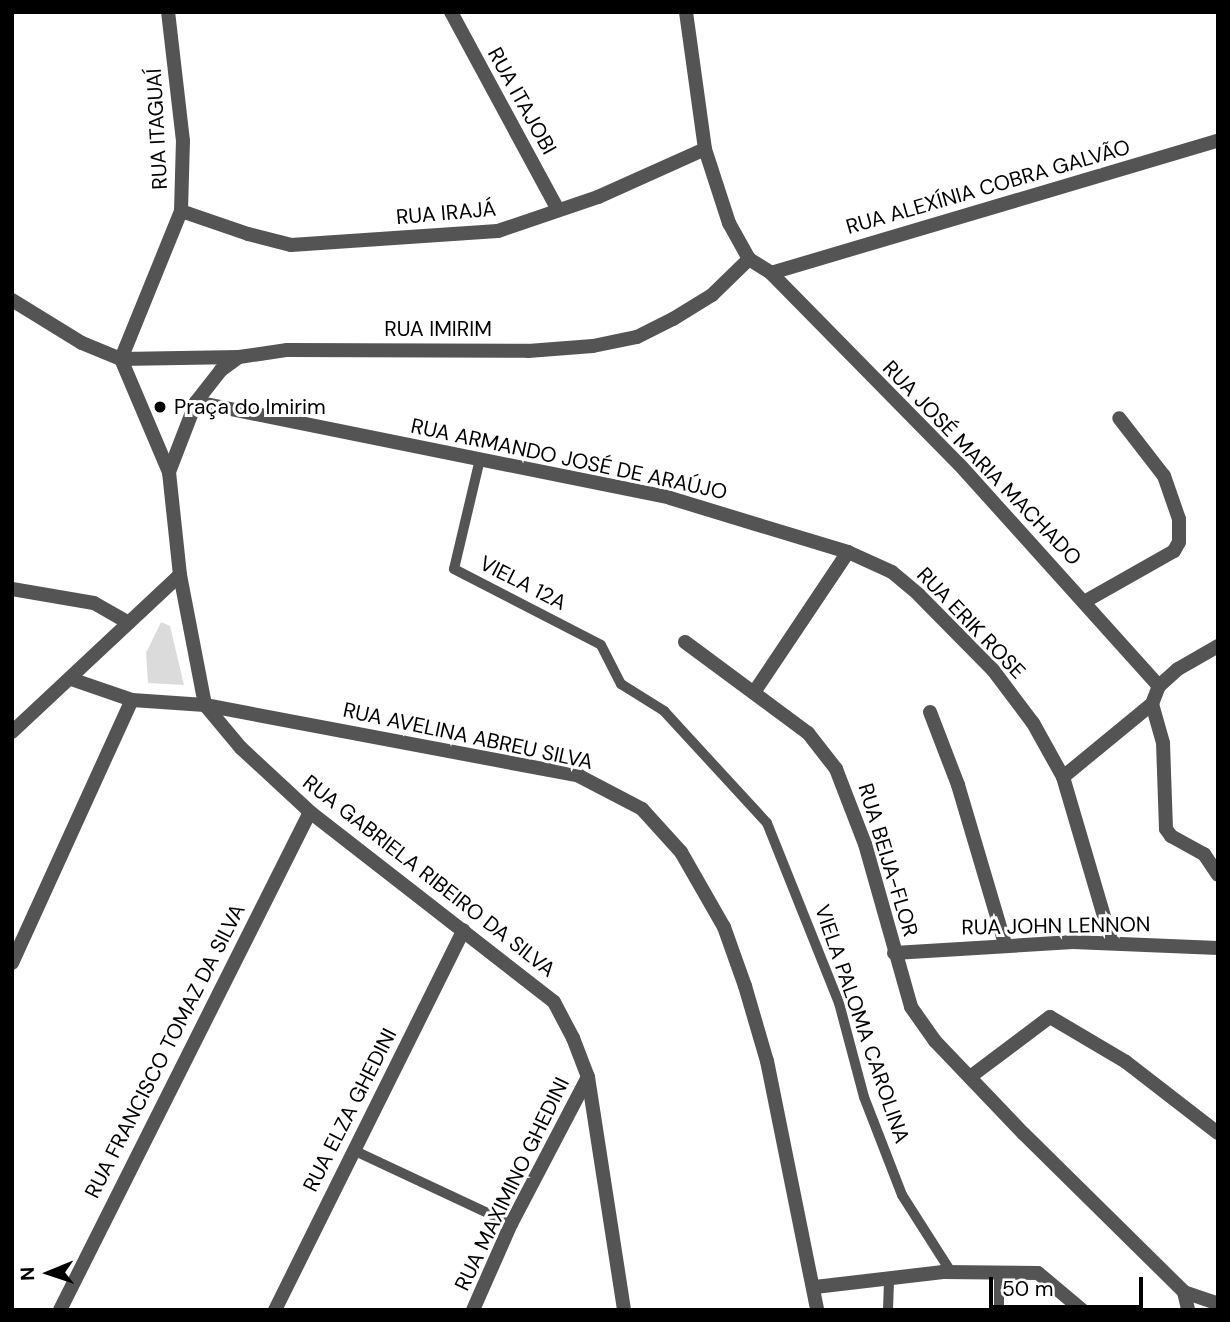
<!DOCTYPE html>
<html>
<head>
<meta charset="utf-8">
<style>
	body { margin:0 }
	#map { position:relative; width:1230px; height:1322px; overflow:hidden; background:#fff; font-family:"DM Sans",sans-serif }
	div>[style] { position:absolute }
	.green>* { inset:0; background:#dbdbdb }
	.service>* { height:10px; margin:-5px; padding:0 5px; transform-origin:5px; border-radius:5px; background:#545454 }
	.minor>* { height:14px; margin:-7px; padding:0 7px; transform-origin:7px; border-radius:7px; background:#545454 }
	.tertiary>* { height:14px; margin:-7px; padding:0 7px; transform-origin:7px; border-radius:7px; background:#545454 }
	.dots>* { width:19px; height:19px; translate:-50% -50%; box-sizing:border-box; border:4px solid #fff; border-radius:50% }
	span { translate:-50% -50%; white-space:nowrap; text-align:center; line-height:1.15; -webkit-text-stroke:6px #fff; paint-order:stroke }
	.street-label { font-size:21px; color:#000 }
	.poi-label { font-size:21px; color:#000 }
	.left { translate:0 -50%; text-align:left }
	.frame { position:absolute; inset:0; border:14px solid #000; pointer-events:none }
	.north { position:absolute; left:14px; top:1238px; width:70px; height:70px; -webkit-text-stroke:5px #fff; paint-order:stroke; rotate:268deg; font-size:19px; font-weight:700; line-height:28px; text-align:center; color:#000 }
	.north::after { content:''; display:block; margin:auto; width:24px; height:32px; background:#000; clip-path:polygon(50% 0,100% 100%,50% 72%,0 100%) }
	.scale { position:absolute; left:989px; top:1277px; width:154px; height:32px; box-sizing:border-box; border:4px solid #000; border-top:0; padding-left:9px; font-size:21px; line-height:24px; white-space:nowrap; color:#000; -webkit-text-stroke:5px #fff; paint-order:stroke }
</style>
</head>
<body>
<div id="map">
	<div class="green">
		<div style="clip-path:polygon(161px 622px,170px 626px,184px 685px,148px 683px,146px 653px)"></div>
	</div>
	<div class="service">
		<div style="left:480px;top:459px;width:113px;rotate:103.3deg"></div>
		<div style="left:454px;top:569px;width:165px;rotate:27.3deg"></div>
		<div style="left:601px;top:645px;width:44px;rotate:62.9deg"></div>
		<div style="left:621px;top:684px;width:51px;rotate:32.1deg"></div>
		<div style="left:664px;top:711px;width:152px;rotate:47.4deg"></div>
		<div style="left:767px;top:823px;width:194px;rotate:68.2deg"></div>
		<div style="left:839px;top:1003px;width:97px;rotate:75.1deg"></div>
		<div style="left:864px;top:1097px;width:105px;rotate:68.8deg"></div>
		<div style="left:902px;top:1195px;width:91px;rotate:57.5deg"></div>
		<div style="left:353px;top:1150px;width:174px;rotate:25.1deg"></div>
		<div style="left:888px;top:1310px;width:31px;rotate:-88deg"></div>
		<div style="left:999px;top:1310px;width:38px;rotate:-90deg"></div>
	</div>
	<div class="minor">
		<div style="left:451px;top:12px;width:225px;rotate:61.6deg"></div>
		<div style="left:181px;top:211px;width:71px;rotate:18.9deg"></div>
		<div style="left:248px;top:234px;width:44px;rotate:14.3deg"></div>
		<div style="left:291px;top:245px;width:207px;rotate:-3.9deg"></div>
		<div style="left:498px;top:231px;width:106px;rotate:-18.8deg"></div>
		<div style="left:598px;top:197px;width:117px;rotate:-24.2deg"></div>
		<div style="left:749px;top:259px;width:26px;rotate:32deg"></div>
		<div style="left:771px;top:273px;width:268px;rotate:45.5deg"></div>
		<div style="left:959px;top:464px;width:299px;rotate:48deg"></div>
		<div style="left:771px;top:273px;width:466px;rotate:-16.5deg"></div>
		<div style="left:12px;top:300px;width:82px;rotate:31.6deg"></div>
		<div style="left:82px;top:343px;width:42px;rotate:22.3deg"></div>
		<div style="left:121px;top:359px;width:118px;rotate:-1deg"></div>
		<div style="left:121px;top:359px;width:160px;rotate:-67.9deg"></div>
		<div style="left:181px;top:211px;width:70px;rotate:-88.4deg"></div>
		<div style="left:183px;top:141px;width:130px;rotate:-96.6deg"></div>
		<div style="left:121px;top:359px;width:123px;rotate:67deg"></div>
		<div style="left:196px;top:402px;width:484px;rotate:11.4deg"></div>
		<div style="left:670px;top:498px;width:186px;rotate:16.9deg"></div>
		<div style="left:848px;top:552px;width:167px;rotate:123.8deg"></div>
		<div style="left:848px;top:552px;width:48px;rotate:24.4deg"></div>
		<div style="left:892px;top:572px;width:35px;rotate:40deg"></div>
		<div style="left:919px;top:595px;width:105px;rotate:45.4deg"></div>
		<div style="left:993px;top:670px;width:66px;rotate:53deg"></div>
		<div style="left:1033px;top:723px;width:62px;rotate:60.9deg"></div>
		<div style="left:1063px;top:777px;width:173px;rotate:73.6deg"></div>
		<div style="left:180px;top:575px;width:132px;rotate:79.1deg"></div>
		<div style="left:205px;top:705px;width:56px;rotate:50.1deg"></div>
		<div style="left:241px;top:748px;width:94px;rotate:42.8deg"></div>
		<div style="left:310px;top:812px;width:309px;rotate:37.9deg"></div>
		<div style="left:554px;top:1002px;width:41px;rotate:62.2deg"></div>
		<div style="left:573px;top:1038px;width:42px;rotate:69deg"></div>
		<div style="left:588px;top:1077px;width:236px;rotate:81.2deg"></div>
		<div style="left:12px;top:589px;width:83px;rotate:9.7deg"></div>
		<div style="left:94px;top:603px;width:40px;rotate:29.7deg"></div>
		<div style="left:1084px;top:602px;width:103px;rotate:-29.5deg"></div>
		<div style="left:1174px;top:551px;width:10px;rotate:-61deg"></div>
		<div style="left:1179px;top:542px;width:23px;rotate:-90deg"></div>
		<div style="left:1179px;top:519px;width:46px;rotate:-109.2deg"></div>
		<div style="left:1164px;top:476px;width:73px;rotate:-127.8deg"></div>
		<div style="left:685px;top:642px;width:153px;rotate:36.5deg"></div>
		<div style="left:808px;top:733px;width:46px;rotate:52.1deg"></div>
		<div style="left:836px;top:769px;width:80px;rotate:68.9deg"></div>
		<div style="left:865px;top:844px;width:169px;rotate:74.2deg"></div>
		<div style="left:911px;top:1007px;width:42px;rotate:54.8deg"></div>
		<div style="left:935px;top:1041px;width:129px;rotate:46.3deg"></div>
		<div style="left:1024px;top:1134px;width:225px;rotate:44.6deg"></div>
		<div style="left:1184px;top:1292px;width:36px;rotate:19deg"></div>
		<div style="left:71px;top:679px;width:65px;rotate:19deg"></div>
		<div style="left:132px;top:700px;width:73px;rotate:3.9deg"></div>
		<div style="left:205px;top:705px;width:381px;rotate:10.7deg"></div>
		<div style="left:579px;top:776px;width:71px;rotate:27.6deg"></div>
		<div style="left:642px;top:809px;width:58px;rotate:47.8deg"></div>
		<div style="left:681px;top:852px;width:86px;rotate:60.2deg"></div>
		<div style="left:724px;top:927px;width:63px;rotate:70.4deg"></div>
		<div style="left:745px;top:986px;width:78px;rotate:73.7deg"></div>
		<div style="left:767px;top:1061px;width:254px;rotate:78.6deg"></div>
		<div style="left:1152px;top:704px;width:41px;rotate:74.2deg"></div>
		<div style="left:1163px;top:743px;width:86px;rotate:88deg"></div>
		<div style="left:1166px;top:829px;width:9px;rotate:54deg"></div>
		<div style="left:1171px;top:836px;width:38px;rotate:29deg"></div>
		<div style="left:1204px;top:854px;width:25px;rotate:56deg"></div>
		<div style="left:930px;top:712px;width:78px;rotate:69deg"></div>
		<div style="left:958px;top:785px;width:166px;rotate:73.5deg"></div>
		<div style="left:1063px;top:777px;width:115px;rotate:-39.4deg"></div>
		<div style="left:1152px;top:704px;width:19px;rotate:-69deg"></div>
		<div style="left:1159px;top:686px;width:25px;rotate:-42deg"></div>
		<div style="left:1178px;top:669px;width:46px;rotate:-29.9deg"></div>
		<div style="left:894px;top:953px;width:179px;rotate:-3.5deg"></div>
		<div style="left:1073px;top:942px;width:145px;rotate:2.4deg"></div>
		<div style="left:12px;top:963px;width:289px;rotate:-65.5deg"></div>
		<div style="left:970px;top:1077px;width:100px;rotate:-36.9deg"></div>
		<div style="left:1050px;top:1017px;width:88px;rotate:30.6deg"></div>
		<div style="left:1126px;top:1062px;width:116px;rotate:37.7deg"></div>
		<div style="left:815px;top:1287px;width:129px;rotate:-6.7deg"></div>
		<div style="left:943px;top:1272px;width:95px;rotate:0.6deg"></div>
		<div style="left:1038px;top:1273px;width:57px;rotate:40.1deg"></div>
		<div style="left:1184px;top:1292px;width:18px;rotate:77deg"></div>
		<div style="left:60px;top:1310px;width:557px;rotate:-63.34deg"></div>
		<div style="left:275px;top:1310px;width:424px;rotate:-63.6deg"></div>
		<div style="left:473px;top:1310px;width:94px;rotate:-66.2deg"></div>
		<div style="left:511px;top:1224px;width:166px;rotate:-62.4deg"></div>
	</div>
	<div class="tertiary">
		<div style="left:12px;top:732px;width:230px;rotate:-43.1deg"></div>
		<div style="left:180px;top:575px;width:104px;rotate:-96.1deg"></div>
		<div style="left:169px;top:472px;width:75px;rotate:-68.9deg"></div>
		<div style="left:196px;top:402px;width:41px;rotate:-52deg"></div>
		<div style="left:221px;top:370px;width:22px;rotate:-36deg"></div>
		<div style="left:239px;top:357px;width:49px;rotate:-8.3deg"></div>
		<div style="left:287px;top:350px;width:241px;rotate:0.2deg"></div>
		<div style="left:528px;top:351px;width:65px;rotate:-4.4deg"></div>
		<div style="left:593px;top:346px;width:45px;rotate:-11.6deg"></div>
		<div style="left:637px;top:337px;width:40px;rotate:-26.6deg"></div>
		<div style="left:673px;top:319px;width:46px;rotate:-31.6deg"></div>
		<div style="left:712px;top:295px;width:52px;rotate:-44.2deg"></div>
		<div style="left:749px;top:259px;width:41px;rotate:-119.1deg"></div>
		<div style="left:729px;top:223px;width:78px;rotate:-108deg"></div>
		<div style="left:705px;top:149px;width:138px;rotate:-97.9deg"></div>
	</div>
	<div class="dots">
		<div style="left:160px;top:407px;background:#000"></div>
	</div>
	<div class="street-label">
		<span style="left:522px;top:101px;rotate:61deg">RUA ITAJOBI</span>
		<span style="left:157px;top:129px;rotate:-93deg">RUA ITAGUAÍ</span>
		<span style="left:988px;top:187px;rotate:-16deg">RUA ALEXÍNIA COBRA GALVÃO</span>
		<span style="left:446px;top:213px;rotate:-5deg">RUA IRAJÁ</span>
		<span style="left:438px;top:329px">RUA IMIRIM</span>
		<span style="left:569px;top:459px;rotate:12deg">RUA ARMANDO JOSÉ DE ARAÚJO</span>
		<span style="left:982px;top:463px;rotate:46deg">RUA JOSÉ MARIA MACHADO</span>
		<span style="left:523px;top:583px;rotate:27deg">VIELA 12A</span>
		<span style="left:971px;top:623px;rotate:46deg">RUA ERIK ROSE</span>
		<span style="left:468px;top:736px;rotate:12deg">RUA AVELINA ABREU SILVA</span>
		<span style="left:888px;top:860px;rotate:73deg">RUA BEIJA-FLOR</span>
		<span style="left:429px;top:876px;rotate:38deg">RUA GABRIELA RIBEIRO DA SILVA</span>
		<span style="left:1056px;top:926px;rotate:-1deg">RUA JOHN LENNON</span>
		<span style="left:862px;top:1024px;rotate:71deg">VIELA PALOMA CAROLINA</span>
		<span style="left:165px;top:1051px;rotate:-63deg">RUA FRANCISCO TOMAZ DA SILVA</span>
		<span style="left:350px;top:1110px;rotate:-63deg">RUA ELZA GHEDINI</span>
		<span style="left:512px;top:1184px;rotate:-64deg">RUA MAXIMINO GHEDINI</span>
	</div>
	<div class="poi-label">
		<span class="left" style="left:174px;top:407px">Praça do Imirim</span>
	</div>
	<div class="frame"></div>
	<div class="north">N</div>
	<div class="scale">50 m</div>
</div>
</body>
</html>
